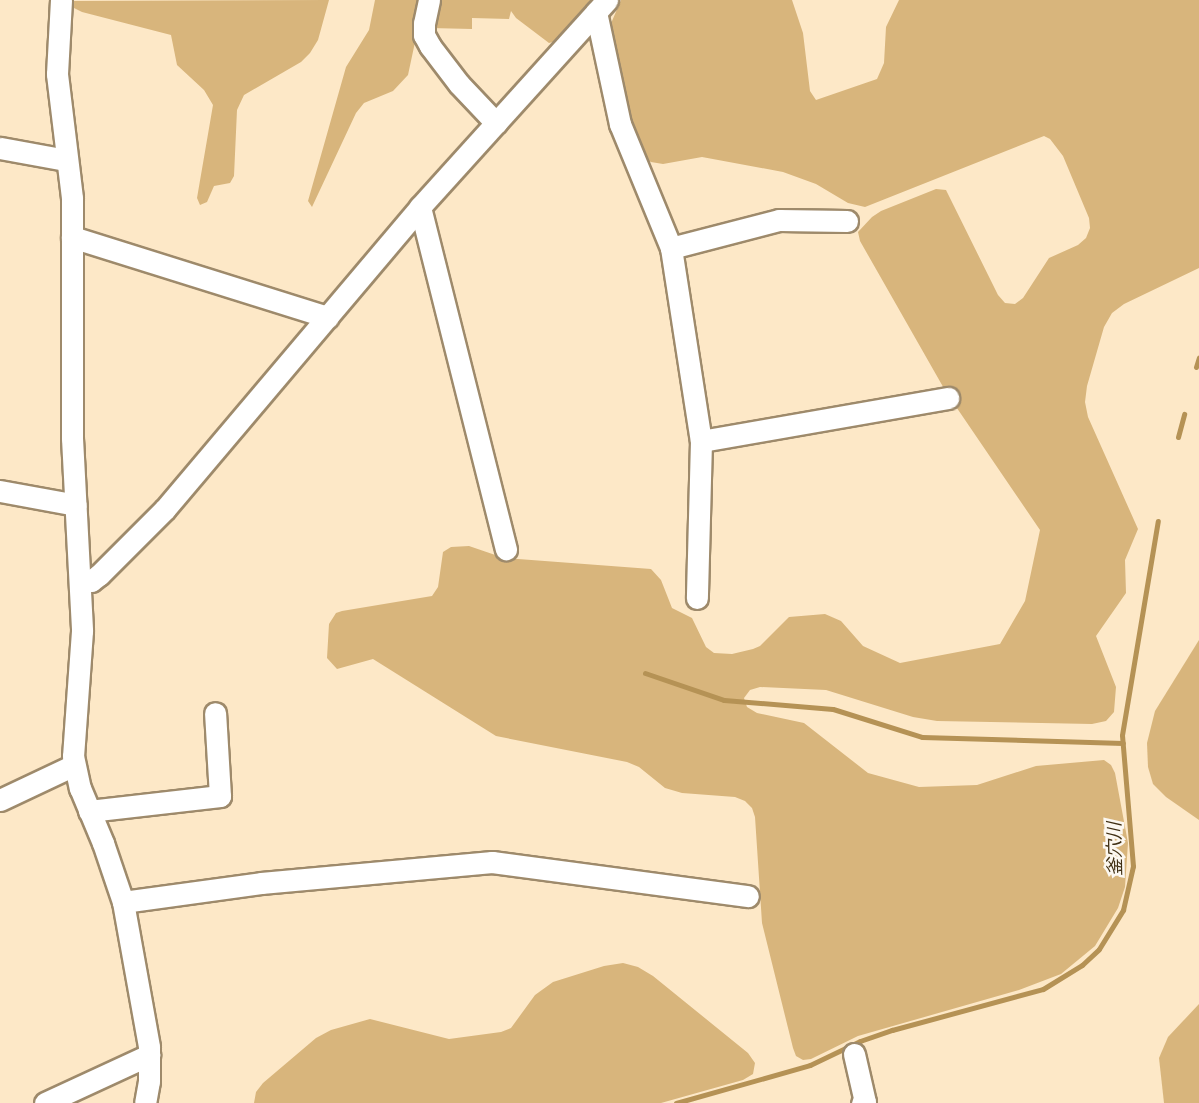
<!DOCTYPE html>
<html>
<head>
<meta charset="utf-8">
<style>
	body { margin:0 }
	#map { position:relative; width:1199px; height:1103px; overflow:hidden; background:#fde8c7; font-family:"Roboto Condensed","Noto Sans JP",sans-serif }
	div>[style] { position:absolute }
	.green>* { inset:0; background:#d8b57c }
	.stream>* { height:5px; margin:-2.5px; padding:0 2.5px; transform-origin:2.5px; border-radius:2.5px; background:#b59255 }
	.roads { filter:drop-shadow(2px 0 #9e8a6b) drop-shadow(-2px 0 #9e8a6b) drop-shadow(0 2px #9e8a6b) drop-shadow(0 -2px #9e8a6b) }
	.minor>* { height:21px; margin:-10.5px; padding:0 10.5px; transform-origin:10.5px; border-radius:10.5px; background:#fff }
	span { translate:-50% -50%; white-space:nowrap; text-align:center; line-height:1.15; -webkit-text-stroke:5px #fcf8f1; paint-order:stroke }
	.water-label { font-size:18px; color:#403014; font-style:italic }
</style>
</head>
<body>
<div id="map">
	<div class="green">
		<div style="clip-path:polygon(329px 0,318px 40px,310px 53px,301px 62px,244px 95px,237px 110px,234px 176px,230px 183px,214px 186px,207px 202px,200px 205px,197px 198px,213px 105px,204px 90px,177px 65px,171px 35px,82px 12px,74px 8px,70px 1px)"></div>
		<div style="clip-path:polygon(375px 0,424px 0,408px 75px,393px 91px,364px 103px,356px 113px,312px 207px,308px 201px,346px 67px,369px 30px)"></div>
		<div style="clip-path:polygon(435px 0,594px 0,557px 41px,549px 43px,516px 18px,511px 11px,509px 19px,472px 18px,472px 29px,430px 28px)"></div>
		<div style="clip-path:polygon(621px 0,792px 0,803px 33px,810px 91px,816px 100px,877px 79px,884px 63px,886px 27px,899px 0,1199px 0,1199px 268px,1124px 304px,1112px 313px,1104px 327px,1087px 386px,1085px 402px,1088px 417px,1138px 529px,1125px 560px,1126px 593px,1096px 636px,1116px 687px,1114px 712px,1106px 721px,1092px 724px,937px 721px,913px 717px,826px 690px,760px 687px,750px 690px,744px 698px,747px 707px,757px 713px,804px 723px,868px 773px,919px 787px,977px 785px,1036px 766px,1104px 760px,1111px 765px,1115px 773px,1128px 843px,1125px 887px,1118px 908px,1095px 946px,1061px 974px,1019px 990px,858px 1036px,811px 1059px,803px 1060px,796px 1056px,793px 1048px,762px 923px,755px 817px,752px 808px,745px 801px,735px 797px,682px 793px,665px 788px,639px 767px,627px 762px,496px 736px,373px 659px,337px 669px,327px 658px,329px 624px,336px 613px,342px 611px,432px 596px,438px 587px,443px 552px,451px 547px,469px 546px,504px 558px,651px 569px,661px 580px,672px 608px,692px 618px,706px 647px,714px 653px,732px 654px,753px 649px,760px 646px,789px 617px,825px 614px,841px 621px,863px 646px,900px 663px,1000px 644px,1025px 601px,1040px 530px,946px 392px,860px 241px,858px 232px,872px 217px,881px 211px,936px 189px,946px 190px,998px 295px,1005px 303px,1015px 304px,1023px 298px,1049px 258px,1078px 245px,1086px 238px,1090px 228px,1089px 218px,1063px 156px,1050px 139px,1044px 136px,865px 207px,848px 203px,816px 184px,783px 172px,702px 157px,663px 164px,651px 162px,641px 157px,634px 145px,609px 28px)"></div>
		<div style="clip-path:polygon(1199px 640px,1199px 820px,1166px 797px,1153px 784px,1148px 767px,1147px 743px,1155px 711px)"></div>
		<div style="clip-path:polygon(623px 963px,638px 967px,653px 976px,748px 1053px,755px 1063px,753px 1074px,743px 1080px,661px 1103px,254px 1103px,256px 1092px,263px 1083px,316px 1038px,331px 1030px,370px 1019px,449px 1039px,501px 1032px,511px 1028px,535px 995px,553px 982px,604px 966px)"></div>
		<div style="clip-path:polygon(1199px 1004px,1199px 1103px,1164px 1103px,1159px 1058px,1168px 1037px)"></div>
	</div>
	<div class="stream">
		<div style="left:1196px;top:367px;width:10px;rotate:-73deg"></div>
		<div style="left:1178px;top:437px;width:24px;rotate:-75deg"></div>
		<div style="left:645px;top:673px;width:83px;rotate:18.9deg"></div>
		<div style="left:724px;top:700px;width:109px;rotate:4.7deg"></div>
		<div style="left:833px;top:709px;width:93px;rotate:17.5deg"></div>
		<div style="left:922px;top:737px;width:201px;rotate:1.7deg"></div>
		<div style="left:676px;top:1103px;width:139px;rotate:-15.8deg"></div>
		<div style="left:810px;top:1065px;width:55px;rotate:-25.6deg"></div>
		<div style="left:860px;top:1041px;width:34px;rotate:-19deg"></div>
		<div style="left:892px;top:1030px;width:156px;rotate:-15.2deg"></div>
		<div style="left:1043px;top:989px;width:46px;rotate:-31.6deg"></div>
		<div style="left:1082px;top:965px;width:23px;rotate:-43deg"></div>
		<div style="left:1099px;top:949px;width:46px;rotate:-58.4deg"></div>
		<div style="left:1123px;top:910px;width:45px;rotate:-77.2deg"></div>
		<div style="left:1133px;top:866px;width:131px;rotate:-94.8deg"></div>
		<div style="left:1122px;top:735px;width:217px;rotate:-80.5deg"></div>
	</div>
	<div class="roads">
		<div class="minor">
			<div style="left:61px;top:0;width:74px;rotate:93.1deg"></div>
			<div style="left:57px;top:74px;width:125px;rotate:83.1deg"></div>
			<div style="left:72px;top:198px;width:240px;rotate:90deg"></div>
			<div style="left:72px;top:438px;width:193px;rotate:87deg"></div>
			<div style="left:82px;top:631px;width:125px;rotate:94.1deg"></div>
			<div style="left:73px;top:756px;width:33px;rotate:78deg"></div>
			<div style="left:80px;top:788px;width:60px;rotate:67.3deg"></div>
			<div style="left:103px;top:843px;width:62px;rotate:71.3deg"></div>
			<div style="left:123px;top:902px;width:147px;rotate:79.8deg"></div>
			<div style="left:149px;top:1047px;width:34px;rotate:90deg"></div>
			<div style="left:149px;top:1081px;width:22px;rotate:100deg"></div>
			<div style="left:429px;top:0;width:24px;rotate:102deg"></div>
			<div style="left:424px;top:23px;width:12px;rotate:90deg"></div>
			<div style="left:424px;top:35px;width:13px;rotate:61deg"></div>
			<div style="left:430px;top:46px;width:48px;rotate:52.7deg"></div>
			<div style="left:459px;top:84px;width:54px;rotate:46.5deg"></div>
			<div style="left:596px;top:12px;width:115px;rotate:77.9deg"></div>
			<div style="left:620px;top:124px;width:134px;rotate:67.6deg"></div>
			<div style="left:671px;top:248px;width:195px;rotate:81.2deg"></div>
			<div style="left:701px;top:441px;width:157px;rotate:91.5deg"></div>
			<div style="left:0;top:148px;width:67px;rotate:10.3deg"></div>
			<div style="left:420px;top:207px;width:353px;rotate:75.9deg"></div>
			<div style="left:72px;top:237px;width:268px;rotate:17.4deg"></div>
			<div style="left:671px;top:248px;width:112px;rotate:-14.5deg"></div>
			<div style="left:779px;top:220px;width:68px;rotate:0.8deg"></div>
			<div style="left:701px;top:441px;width:251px;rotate:-9.9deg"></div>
			<div style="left:0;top:491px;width:77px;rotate:10.4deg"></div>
			<div style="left:80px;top:581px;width:11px"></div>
			<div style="left:91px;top:581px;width:10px;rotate:-37deg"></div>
			<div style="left:99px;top:575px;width:93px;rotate:-45deg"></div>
			<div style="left:165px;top:509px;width:395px;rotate:-49.8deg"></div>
			<div style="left:420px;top:207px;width:279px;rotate:-47.9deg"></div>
			<div style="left:0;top:800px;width:82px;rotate:-25.3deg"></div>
			<div style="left:89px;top:811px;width:132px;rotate:-6.5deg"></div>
			<div style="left:220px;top:796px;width:83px;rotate:-93.4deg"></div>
			<div style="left:123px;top:902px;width:139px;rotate:-7.8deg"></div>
			<div style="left:261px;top:883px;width:232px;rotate:-5.2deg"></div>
			<div style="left:492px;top:862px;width:258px;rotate:7.6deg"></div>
			<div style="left:854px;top:1054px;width:49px;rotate:77.1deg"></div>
			<div style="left:865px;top:1102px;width:3px;rotate:162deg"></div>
			<div style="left:45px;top:1103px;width:115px;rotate:-24.8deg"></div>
		</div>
	</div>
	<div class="water-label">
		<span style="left:1115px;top:849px;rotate:-91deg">釜穴川</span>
	</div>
</div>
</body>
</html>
